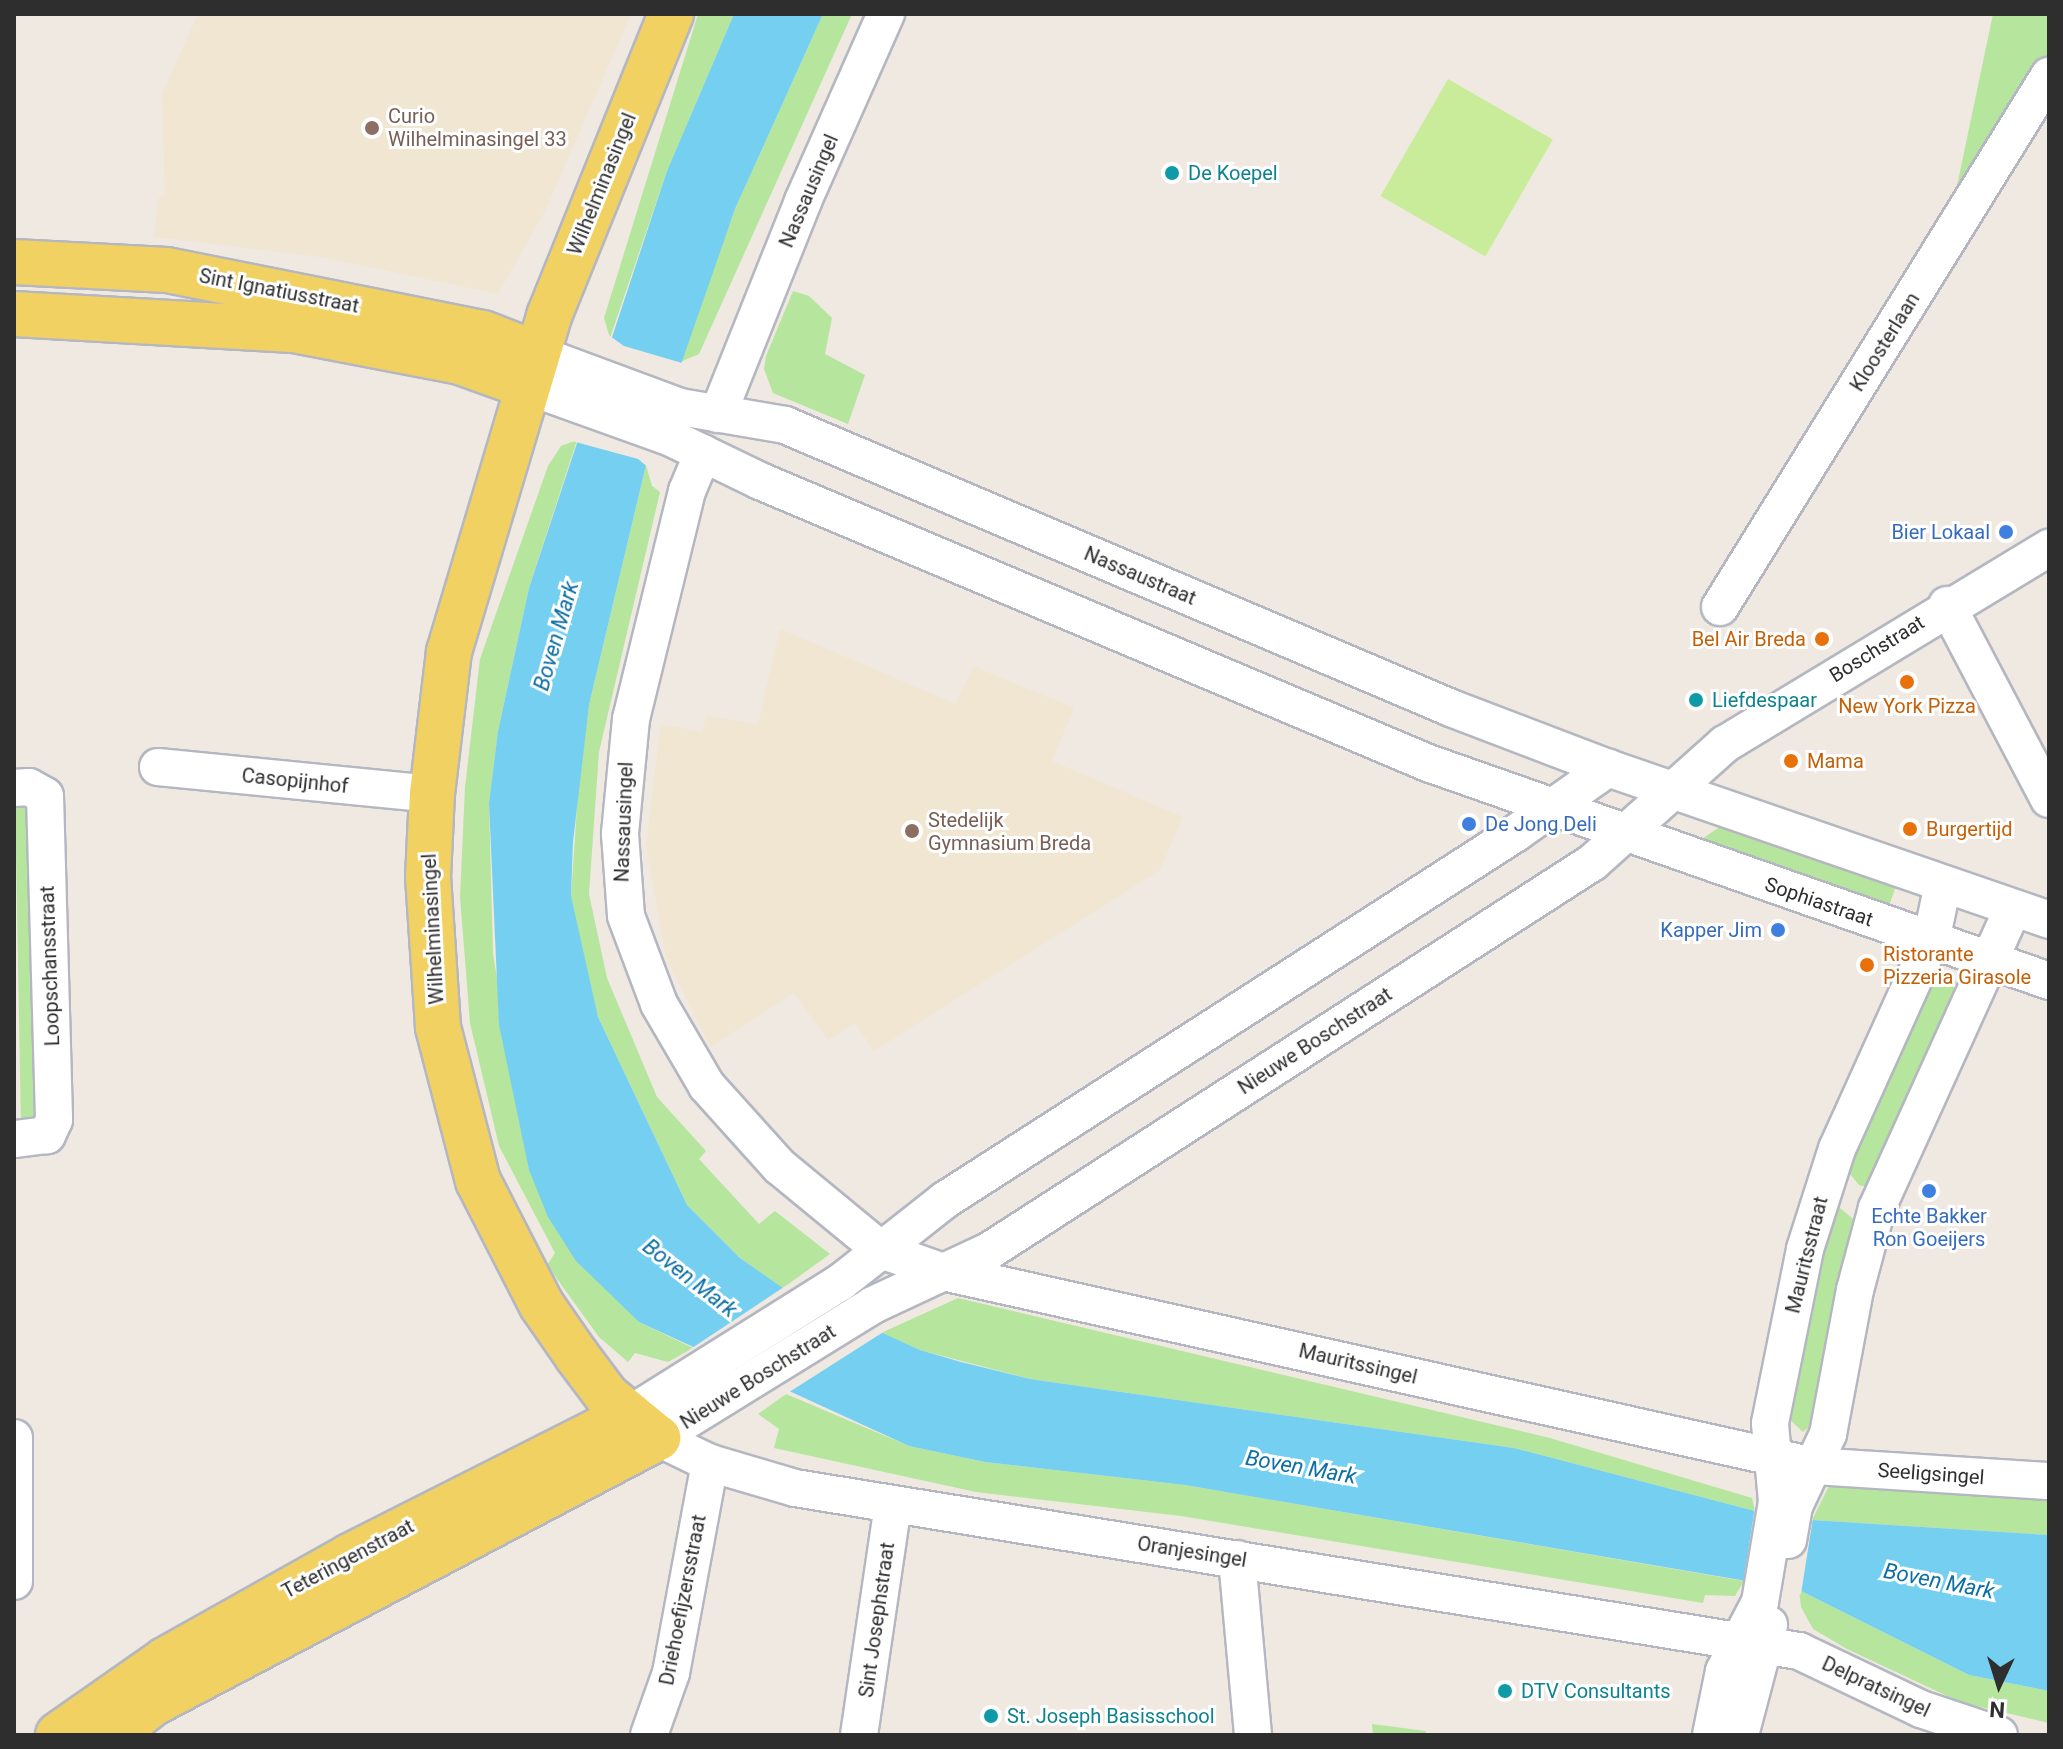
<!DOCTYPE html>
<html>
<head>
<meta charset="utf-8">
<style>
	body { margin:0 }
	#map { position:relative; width:2063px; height:1749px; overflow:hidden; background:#efe9e1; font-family:Roboto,sans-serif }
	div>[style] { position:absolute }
	.education>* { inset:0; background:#f0e6d1 }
	.green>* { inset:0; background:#b6e59e }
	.pitch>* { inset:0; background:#c9ec9a; transform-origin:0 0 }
	.water>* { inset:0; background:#75cff0 }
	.pier>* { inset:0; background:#efe9e1; transform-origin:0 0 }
	.roads { filter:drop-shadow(2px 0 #b4b7c1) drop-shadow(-2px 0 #b4b7c1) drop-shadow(0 2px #b4b7c1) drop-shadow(0 -2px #b4b7c1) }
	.minor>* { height:36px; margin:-18px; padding:0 18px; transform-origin:18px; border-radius:18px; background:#fff }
	.major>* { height:44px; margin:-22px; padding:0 22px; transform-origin:22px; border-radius:22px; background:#f2d163 }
	.dots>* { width:22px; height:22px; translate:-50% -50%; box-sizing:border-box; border:4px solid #fff; border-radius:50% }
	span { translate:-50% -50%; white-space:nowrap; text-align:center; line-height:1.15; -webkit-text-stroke:6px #fff; paint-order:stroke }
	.education-label { font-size:20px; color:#785e54 }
	.left { translate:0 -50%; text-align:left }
	.culture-label { font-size:20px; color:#0d838f }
	.street-label { font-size:20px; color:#2e2e2e }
	.shop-label { font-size:20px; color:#366cbe }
	.right { translate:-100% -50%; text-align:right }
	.food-label { font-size:20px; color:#c56008 }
	.water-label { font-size:22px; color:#0d6fa3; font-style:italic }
	.frame { position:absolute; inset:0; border:16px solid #2e2e2e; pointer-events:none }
	.north { position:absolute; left:1959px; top:1645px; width:80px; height:80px; -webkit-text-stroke:6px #fff; paint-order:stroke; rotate:184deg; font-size:22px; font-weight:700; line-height:32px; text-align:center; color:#2e2e2e }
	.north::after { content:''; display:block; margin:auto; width:28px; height:36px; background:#2e2e2e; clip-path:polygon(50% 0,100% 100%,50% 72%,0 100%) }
</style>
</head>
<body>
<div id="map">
	<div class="education">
		<div style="clip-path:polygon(198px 14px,631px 14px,546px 209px,498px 294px,321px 257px,154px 237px,159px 197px,165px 196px,162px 94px)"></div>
		<div style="clip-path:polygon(780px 629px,956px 704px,973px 666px,1074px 708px,1052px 761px,1183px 817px,1160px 870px,874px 1051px,855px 1023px,828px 1040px,794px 993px,710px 1047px,666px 957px,646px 846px,661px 724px,702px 732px,707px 715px,758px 725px)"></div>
	</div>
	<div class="green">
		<div style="clip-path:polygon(698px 14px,734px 14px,667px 171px,610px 338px,604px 318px)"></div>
		<div style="clip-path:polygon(823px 14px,852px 14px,699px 354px,678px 363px,735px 209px)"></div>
		<div style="clip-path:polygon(1993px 14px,2049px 14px,2049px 52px,1953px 205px)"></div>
		<div style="clip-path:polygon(793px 291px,809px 296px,832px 318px,825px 354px,865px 375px,848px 424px,773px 393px,764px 369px,766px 356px)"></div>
		<div style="clip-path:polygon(577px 440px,529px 588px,498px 731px,489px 803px,493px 954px,529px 1170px,639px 1322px,693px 1348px,668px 1362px,635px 1353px,628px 1362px,599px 1337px,547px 1265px,555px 1253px,499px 1146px,470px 1023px,460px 897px,465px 787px,480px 659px,548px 466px,561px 446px)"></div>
		<div style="clip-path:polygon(646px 465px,652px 486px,660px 492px,599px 752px,589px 894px,607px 978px,657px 1097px,706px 1151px,699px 1159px,759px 1224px,775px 1211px,830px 1254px,783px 1288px,740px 1258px,687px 1205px,598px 1017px,582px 962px,571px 896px,579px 777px,589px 705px)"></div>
		<div style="clip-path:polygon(30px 799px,48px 1112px,21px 1126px,15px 800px)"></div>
		<div style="clip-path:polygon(1730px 820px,1899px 878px,1885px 917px,1687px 849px)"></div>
		<div style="clip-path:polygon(1931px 975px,1966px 985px,1867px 1187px,1859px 1185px,1846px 1169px)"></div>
		<div style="clip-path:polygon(1840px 1208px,1859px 1224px,1816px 1421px,1803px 1432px,1788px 1418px,1803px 1318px,1833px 1209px)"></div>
		<div style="clip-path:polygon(958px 1298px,1550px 1438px,1752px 1498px,1755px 1511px,1514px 1448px,1030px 1379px,920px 1350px,881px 1333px)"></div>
		<div style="clip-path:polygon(786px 1394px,909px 1446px,985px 1462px,1185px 1485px,1744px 1581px,1735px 1596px,1705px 1595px,1703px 1603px,1181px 1516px,976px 1492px,774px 1448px,779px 1429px,758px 1414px)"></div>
		<div style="clip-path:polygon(1831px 1482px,2049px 1493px,2049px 1535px,1812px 1520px)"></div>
		<div style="clip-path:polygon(1799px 1590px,1969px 1675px,2049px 1691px,2049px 1723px,1960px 1702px,1847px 1649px,1813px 1629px,1801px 1607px)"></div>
		<div style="clip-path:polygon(1372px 1724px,1426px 1731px,1425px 1735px,1373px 1735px)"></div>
	</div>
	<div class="pitch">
		<div style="left:1448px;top:79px;width:121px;height:135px;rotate:30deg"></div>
	</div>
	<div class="water">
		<div style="clip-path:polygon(734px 14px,823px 14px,735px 209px,646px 465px,589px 705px,573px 842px,571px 896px,598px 1017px,687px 1205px,740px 1258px,783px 1288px,920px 1350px,961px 1362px,1030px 1379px,1514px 1448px,1755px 1511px,1812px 1520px,2049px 1535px,2049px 1691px,1969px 1675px,1799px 1590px,1185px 1485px,985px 1462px,909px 1446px,639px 1322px,576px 1261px,548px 1217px,529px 1170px,499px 1025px,489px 803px,498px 731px,529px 588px,667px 171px)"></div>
	</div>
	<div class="pier">
		<div style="clip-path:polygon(607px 334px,624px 346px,682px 363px,649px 468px,638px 459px,572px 441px)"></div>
		<div style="clip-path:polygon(787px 1285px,885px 1331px,783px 1396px,689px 1350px)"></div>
		<div style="left:1755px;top:1507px;width:59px;height:79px;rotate:9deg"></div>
	</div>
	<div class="roads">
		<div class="minor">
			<div style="left:537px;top:354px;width:153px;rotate:20.3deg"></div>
			<div style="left:680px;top:407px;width:107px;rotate:9.7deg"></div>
			<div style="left:785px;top:425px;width:724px;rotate:23.02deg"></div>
			<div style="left:1451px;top:708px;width:168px;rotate:20.9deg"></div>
			<div style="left:1608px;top:768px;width:466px;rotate:19deg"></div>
			<div style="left:527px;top:386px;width:151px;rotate:19.8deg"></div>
			<div style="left:669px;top:437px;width:101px;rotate:25.8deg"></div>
			<div style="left:760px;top:481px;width:725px;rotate:22.89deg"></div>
			<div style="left:1428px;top:763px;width:658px;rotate:19.34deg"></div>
			<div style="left:718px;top:414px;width:229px;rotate:-68.2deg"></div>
			<div style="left:803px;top:201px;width:205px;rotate:-66.1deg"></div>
			<div style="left:703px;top:453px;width:41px;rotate:112.8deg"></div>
			<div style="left:687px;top:491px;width:235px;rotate:103.8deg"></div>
			<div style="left:631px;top:719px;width:116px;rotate:95.5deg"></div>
			<div style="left:620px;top:834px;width:82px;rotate:85.8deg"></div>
			<div style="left:626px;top:916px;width:94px;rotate:69.4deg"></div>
			<div style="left:659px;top:1004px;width:95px;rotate:59.7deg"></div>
			<div style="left:707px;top:1086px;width:108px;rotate:48deg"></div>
			<div style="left:779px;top:1166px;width:132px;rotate:39.5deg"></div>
			<div style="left:881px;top:1250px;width:66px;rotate:19.5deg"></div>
			<div style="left:943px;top:1272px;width:892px;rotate:12.56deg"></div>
			<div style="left:1814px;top:1466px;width:235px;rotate:3.7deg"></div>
			<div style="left:1947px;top:605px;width:219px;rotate:62.3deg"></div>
			<div style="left:1720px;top:607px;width:625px;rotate:-58.22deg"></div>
			<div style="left:158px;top:767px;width:275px;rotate:5.6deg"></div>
			<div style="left:14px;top:788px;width:15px;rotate:-4deg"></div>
			<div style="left:29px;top:787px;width:18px;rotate:29deg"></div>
			<div style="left:45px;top:796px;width:324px;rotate:88.4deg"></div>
			<div style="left:54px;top:1120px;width:17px;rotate:115deg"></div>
			<div style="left:47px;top:1135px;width:33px;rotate:173deg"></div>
			<div style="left:629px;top:1415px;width:250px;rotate:-32.1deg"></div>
			<div style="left:841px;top:1282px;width:132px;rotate:-38.3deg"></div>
			<div style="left:945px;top:1200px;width:679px;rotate:-32.73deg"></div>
			<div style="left:1516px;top:833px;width:113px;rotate:-35.2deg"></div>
			<div style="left:14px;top:1438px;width:143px;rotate:90deg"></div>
			<div style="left:1788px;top:1540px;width:35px;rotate:-80deg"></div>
			<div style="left:1794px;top:1506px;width:80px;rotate:-64.7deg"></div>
			<div style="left:1828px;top:1434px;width:147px;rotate:-79.4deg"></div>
			<div style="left:1855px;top:1290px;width:85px;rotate:-75deg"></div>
			<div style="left:1877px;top:1208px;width:329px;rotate:-65.6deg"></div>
			<div style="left:1237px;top:1559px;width:177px;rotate:84.8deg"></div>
			<div style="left:649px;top:1735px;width:66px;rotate:-70.5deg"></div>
			<div style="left:671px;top:1673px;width:214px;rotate:-79.5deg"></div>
			<div style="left:859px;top:1735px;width:233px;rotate:-81.6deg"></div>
			<div style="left:1711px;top:1735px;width:65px;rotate:-78.5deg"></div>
			<div style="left:1724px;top:1671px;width:78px;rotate:-62.4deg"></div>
			<div style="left:1760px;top:1602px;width:101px;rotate:-80.4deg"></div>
			<div style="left:1777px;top:1502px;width:79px;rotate:-95.1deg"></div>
			<div style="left:1770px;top:1423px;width:177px;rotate:-78.6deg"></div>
			<div style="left:1805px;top:1249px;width:105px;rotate:-72.3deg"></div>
			<div style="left:1837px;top:1149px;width:228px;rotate:-65.7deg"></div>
			<div style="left:1931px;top:941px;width:58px;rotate:-78.1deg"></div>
			<div style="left:1740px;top:1735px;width:114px;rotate:-75.2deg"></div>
			<div style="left:1999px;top:1735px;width:82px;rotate:-161.6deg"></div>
			<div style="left:1921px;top:1709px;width:135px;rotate:-154.6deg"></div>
			<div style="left:1799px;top:1651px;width:1017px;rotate:-170.78deg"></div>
			<div style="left:795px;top:1488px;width:89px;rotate:-163.6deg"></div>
			<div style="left:710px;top:1463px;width:58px;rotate:-154.3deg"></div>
			<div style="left:658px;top:1438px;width:253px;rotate:-31.7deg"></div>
			<div style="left:873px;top:1305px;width:128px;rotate:-25deg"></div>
			<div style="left:989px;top:1251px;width:718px;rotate:-32.78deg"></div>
			<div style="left:1593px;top:862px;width:177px;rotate:-41.8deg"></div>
			<div style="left:1725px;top:744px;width:379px;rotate:-31.2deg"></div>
		</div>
		<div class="major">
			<div style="left:14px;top:262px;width:153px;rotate:3deg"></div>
			<div style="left:167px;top:270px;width:322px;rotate:11.3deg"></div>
			<div style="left:483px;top:333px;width:58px;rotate:21.3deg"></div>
			<div style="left:14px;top:314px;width:279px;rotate:3.3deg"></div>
			<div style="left:293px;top:330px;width:170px;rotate:10.8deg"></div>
			<div style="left:460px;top:362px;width:71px;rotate:19.7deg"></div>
			<div style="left:58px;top:1735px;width:131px;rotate:-35deg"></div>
			<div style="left:165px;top:1660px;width:212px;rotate:-29.3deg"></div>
			<div style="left:350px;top:1556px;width:313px;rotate:-26.8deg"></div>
			<div style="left:113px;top:1735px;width:50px;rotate:-38.5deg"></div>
			<div style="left:152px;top:1704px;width:572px;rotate:-27.73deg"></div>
			<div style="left:658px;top:1438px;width:66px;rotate:-140.5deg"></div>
			<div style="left:607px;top:1396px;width:50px;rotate:-126.9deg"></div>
			<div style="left:577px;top:1356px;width:63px;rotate:-124.7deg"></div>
			<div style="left:541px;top:1304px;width:138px;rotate:-117.1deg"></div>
			<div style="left:478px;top:1181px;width:159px;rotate:-104.6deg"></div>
			<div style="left:438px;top:1027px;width:149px;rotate:-93.8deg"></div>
			<div style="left:428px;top:878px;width:84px;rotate:-87.3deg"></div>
			<div style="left:432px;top:794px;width:143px;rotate:-83.2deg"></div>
			<div style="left:449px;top:652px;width:351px;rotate:-73.4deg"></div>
			<div style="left:549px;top:316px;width:326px;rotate:-68deg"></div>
		</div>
	</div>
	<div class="dots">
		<div style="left:372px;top:128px;background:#8d6e63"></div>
		<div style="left:1172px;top:173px;background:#0f9aa8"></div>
		<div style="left:2006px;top:532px;background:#3f7fe0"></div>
		<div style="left:1822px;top:639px;background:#e8710a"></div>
		<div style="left:1907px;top:682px;background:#e8710a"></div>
		<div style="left:1696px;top:700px;background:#0f9aa8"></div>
		<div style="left:1791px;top:761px;background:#e8710a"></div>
		<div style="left:1469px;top:824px;background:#3f7fe0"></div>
		<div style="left:1910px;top:829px;background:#e8710a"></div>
		<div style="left:912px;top:831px;background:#8d6e63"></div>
		<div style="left:1778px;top:930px;background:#3f7fe0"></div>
		<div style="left:1867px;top:965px;background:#e8710a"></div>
		<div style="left:1929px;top:1191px;background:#3f7fe0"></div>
		<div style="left:1505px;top:1691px;background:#0f9aa8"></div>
		<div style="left:991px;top:1716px;background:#0f9aa8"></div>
	</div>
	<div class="education-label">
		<span class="left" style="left:388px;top:128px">Curio<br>Wilhelminasingel 33</span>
		<span class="left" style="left:928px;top:832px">Stedelijk<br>Gymnasium Breda</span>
	</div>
	<div class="culture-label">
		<span class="left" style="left:1188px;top:173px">De Koepel</span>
		<span class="left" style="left:1712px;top:700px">Liefdespaar</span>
		<span class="left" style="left:1521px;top:1691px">DTV Consultants</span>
		<span class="left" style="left:1007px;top:1716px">St. Joseph Basisschool</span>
	</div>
	<div class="street-label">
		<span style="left:602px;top:184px;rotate:-68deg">Wilhelminasingel</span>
		<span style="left:809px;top:191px;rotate:-67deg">Nassausingel</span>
		<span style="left:279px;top:291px;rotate:11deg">Sint Ignatiusstraat</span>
		<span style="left:1885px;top:342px;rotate:-58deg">Kloosterlaan</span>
		<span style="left:1140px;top:576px;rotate:23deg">Nassaustraat</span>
		<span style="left:1877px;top:649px;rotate:-32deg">Boschstraat</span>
		<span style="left:295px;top:781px;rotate:6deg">Casopijnhof</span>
		<span style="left:624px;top:822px;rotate:-88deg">Nassausingel</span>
		<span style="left:1819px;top:902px;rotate:19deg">Sophiastraat</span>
		<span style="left:433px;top:929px;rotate:-93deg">Wilhelminasingel</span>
		<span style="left:50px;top:966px;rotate:-92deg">Loopschansstraat</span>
		<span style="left:1315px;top:1041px;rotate:-33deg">Nieuwe Boschstraat</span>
		<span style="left:1807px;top:1255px;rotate:-76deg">Mauritsstraat</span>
		<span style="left:1358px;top:1364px;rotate:13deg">Mauritssingel</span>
		<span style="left:758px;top:1377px;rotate:-32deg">Nieuwe Boschstraat</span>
		<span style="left:1931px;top:1474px;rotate:4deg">Seeligsingel</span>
		<span style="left:1192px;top:1552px;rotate:9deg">Oranjesingel</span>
		<span style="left:348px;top:1559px;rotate:-28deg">Teteringenstraat</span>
		<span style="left:683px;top:1600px;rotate:-79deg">Driehoefijzersstraat</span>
		<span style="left:877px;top:1620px;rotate:-82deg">Sint Josephstraat</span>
		<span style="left:1876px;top:1687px;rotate:25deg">Delpratsingel</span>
	</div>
	<div class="shop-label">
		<span class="right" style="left:1990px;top:532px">Bier Lokaal</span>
		<span class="left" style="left:1485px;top:824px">De Jong Deli</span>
		<span class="right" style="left:1762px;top:930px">Kapper Jim</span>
		<span style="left:1929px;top:1228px">Echte Bakker<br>Ron Goeijers</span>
	</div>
	<div class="food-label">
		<span class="right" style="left:1806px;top:639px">Bel Air Breda</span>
		<span style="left:1907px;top:706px">New York Pizza</span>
		<span class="left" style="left:1807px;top:761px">Mama</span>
		<span class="left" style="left:1926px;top:829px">Burgertijd</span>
		<span class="left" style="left:1883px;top:966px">Ristorante<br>Pizzeria Girasole</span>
	</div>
	<div class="water-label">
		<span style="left:556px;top:636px;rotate:-74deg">Boven Mark</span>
		<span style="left:690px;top:1278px;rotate:38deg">Boven Mark</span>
		<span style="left:1301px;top:1467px;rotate:10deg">Boven Mark</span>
		<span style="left:1939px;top:1581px;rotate:11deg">Boven Mark</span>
	</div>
	<div class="frame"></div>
	<div class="north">N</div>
</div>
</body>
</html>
